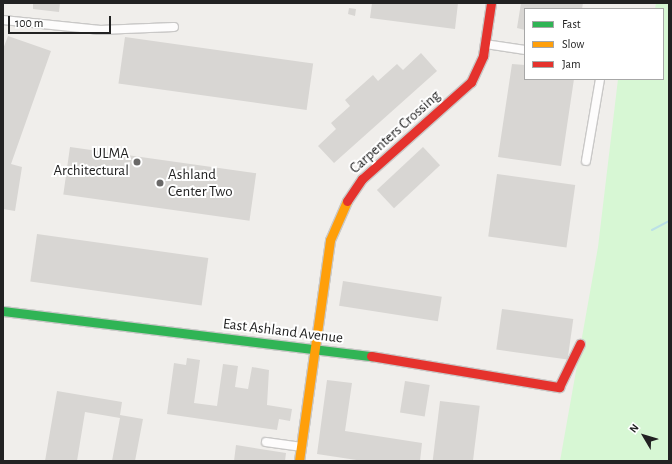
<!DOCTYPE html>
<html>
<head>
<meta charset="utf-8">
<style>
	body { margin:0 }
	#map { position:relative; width:672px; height:464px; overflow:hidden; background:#f0eeeb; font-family:"Alegreya Sans",sans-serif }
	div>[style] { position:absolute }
	.park>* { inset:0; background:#d7f7d4 }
	.stream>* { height:2px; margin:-1px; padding:0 1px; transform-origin:1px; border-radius:1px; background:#bbe0e6 }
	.building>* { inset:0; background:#d8d6d3; transform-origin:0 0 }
	.roads { filter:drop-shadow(1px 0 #c9c8c7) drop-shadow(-1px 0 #c9c8c7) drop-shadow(0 1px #c9c8c7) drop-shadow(0 -1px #c9c8c7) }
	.street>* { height:8px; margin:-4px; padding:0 4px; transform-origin:4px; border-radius:4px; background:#fdfcfc }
	.fast>* { height:9px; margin:-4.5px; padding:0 4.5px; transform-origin:4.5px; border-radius:4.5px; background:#30b455 }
	.slow>* { height:9px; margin:-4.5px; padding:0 4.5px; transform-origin:4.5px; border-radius:4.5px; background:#ff9f0a }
	.jam>* { height:9px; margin:-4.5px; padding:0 4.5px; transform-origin:4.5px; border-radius:4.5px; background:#e5322d }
	.dots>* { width:11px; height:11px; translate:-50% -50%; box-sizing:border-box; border:2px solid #fff; border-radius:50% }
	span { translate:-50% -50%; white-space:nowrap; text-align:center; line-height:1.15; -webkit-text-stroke:4px #fff; paint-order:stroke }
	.street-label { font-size:15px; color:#222 }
	.poi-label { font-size:15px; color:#222 }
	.right { translate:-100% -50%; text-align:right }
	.left { translate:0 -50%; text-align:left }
	.frame { position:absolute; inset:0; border:4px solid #222; pointer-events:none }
	.legend { position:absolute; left:524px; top:8px; width:140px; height:72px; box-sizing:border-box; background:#fff; border:1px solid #a7a7a7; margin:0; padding:5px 7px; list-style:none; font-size:12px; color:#222 }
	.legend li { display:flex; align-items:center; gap:8px; height:20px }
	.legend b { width:20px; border:1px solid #a7a7a7 }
	.north { position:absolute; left:624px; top:416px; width:40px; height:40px; -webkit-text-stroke:3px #fff; paint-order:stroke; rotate:308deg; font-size:11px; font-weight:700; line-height:16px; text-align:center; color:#222 }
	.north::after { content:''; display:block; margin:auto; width:14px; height:18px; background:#222; clip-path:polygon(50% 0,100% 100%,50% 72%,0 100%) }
	.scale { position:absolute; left:8px; top:16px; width:103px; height:18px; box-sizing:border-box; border:2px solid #222; border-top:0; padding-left:5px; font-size:12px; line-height:14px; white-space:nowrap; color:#222; -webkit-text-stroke:3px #fff; paint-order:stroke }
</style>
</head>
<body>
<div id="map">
	<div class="park">
		<div style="clip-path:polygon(656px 3px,669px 3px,669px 461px,560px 461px,598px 247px,618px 79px,663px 79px,663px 9px,655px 9px)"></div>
	</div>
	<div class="stream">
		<div style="left:652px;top:230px;width:19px;rotate:-28deg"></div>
	</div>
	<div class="building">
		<div style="clip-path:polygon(33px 3px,60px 3px,59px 12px,33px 9px)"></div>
		<div style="clip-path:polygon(372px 3px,458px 3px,455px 29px,370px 18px)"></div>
		<div style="clip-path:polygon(521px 3px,583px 3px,582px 9px,525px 9px,525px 30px,517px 28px)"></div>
		<div style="clip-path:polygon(349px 8px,356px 9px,355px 16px,348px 14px)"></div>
		<div style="clip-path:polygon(8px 36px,51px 51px,11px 164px,22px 167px,15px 211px,3px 209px,3px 49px)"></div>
		<div style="left:125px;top:37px;width:190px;height:47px;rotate:8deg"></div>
		<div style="clip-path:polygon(421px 53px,437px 71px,334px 163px,318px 146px,336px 129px,331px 123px,350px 106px,345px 100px,373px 75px,378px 81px,397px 64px,403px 70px)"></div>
		<div style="clip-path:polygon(512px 64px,525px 65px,525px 79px,574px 79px,561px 166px,498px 157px)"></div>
		<div style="left:70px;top:147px;width:188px;height:48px;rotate:8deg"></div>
		<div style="left:423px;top:147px;width:25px;height:63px;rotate:47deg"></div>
		<div style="left:497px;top:174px;width:79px;height:63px;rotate:8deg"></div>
		<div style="left:37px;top:234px;width:173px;height:48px;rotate:8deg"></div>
		<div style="left:343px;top:281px;width:100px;height:25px;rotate:9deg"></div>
		<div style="left:502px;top:309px;width:72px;height:41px;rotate:8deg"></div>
		<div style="clip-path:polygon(187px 358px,200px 360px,194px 403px,217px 406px,223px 364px,238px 366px,235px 387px,248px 389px,252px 367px,269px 370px,267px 405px,292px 409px,290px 421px,279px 419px,277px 430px,167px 414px,174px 363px,186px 365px)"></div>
		<div style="clip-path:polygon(327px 380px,352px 383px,345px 431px,422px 443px,420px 461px,363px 461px,317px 454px)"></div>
		<div style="left:405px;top:381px;width:25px;height:32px;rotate:9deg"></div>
		<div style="clip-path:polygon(57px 391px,122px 402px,120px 415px,143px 419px,135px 461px,112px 461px,120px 418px,85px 412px,77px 461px,45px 461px)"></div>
		<div style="left:440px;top:401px;width:40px;height:61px;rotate:7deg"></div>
		<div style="clip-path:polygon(236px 445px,286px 453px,285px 461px,234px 461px)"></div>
	</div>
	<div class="roads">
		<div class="street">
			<div style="left:3px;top:20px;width:98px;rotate:5.9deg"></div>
			<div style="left:100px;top:30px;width:74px;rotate:-2.3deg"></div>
			<div style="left:485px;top:44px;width:40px;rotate:8.5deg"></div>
			<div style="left:586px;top:161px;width:83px;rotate:-80.3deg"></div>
			<div style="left:266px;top:442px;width:36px;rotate:8deg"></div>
		</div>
		<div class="fast">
			<div style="left:3px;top:311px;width:371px;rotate:7deg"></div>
		</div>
		<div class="slow">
			<div style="left:299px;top:461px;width:223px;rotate:-82deg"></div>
			<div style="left:330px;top:240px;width:43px;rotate:-66.4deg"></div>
		</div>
		<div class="jam">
			<div style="left:347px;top:201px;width:27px;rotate:-56deg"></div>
			<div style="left:362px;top:179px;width:146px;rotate:-41.7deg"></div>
			<div style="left:471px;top:82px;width:29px;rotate:-65deg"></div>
			<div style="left:483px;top:56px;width:54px;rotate:-81.4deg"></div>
			<div style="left:371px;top:356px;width:191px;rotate:9.4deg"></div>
			<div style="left:559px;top:387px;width:48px;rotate:-64deg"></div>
		</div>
	</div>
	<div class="dots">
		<div style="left:137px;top:162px;background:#6a6968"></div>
		<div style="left:160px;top:183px;background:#6a6968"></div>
	</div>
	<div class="street-label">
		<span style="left:395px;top:132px;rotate:-42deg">Carpenters Crossing</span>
		<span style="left:283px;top:331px;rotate:7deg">East Ashland Avenue</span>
	</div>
	<div class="poi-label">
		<span class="right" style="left:129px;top:162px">ULMA<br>Architectural</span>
		<span class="left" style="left:168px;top:183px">Ashland<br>Center Two</span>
	</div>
	<div class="frame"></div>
	<ul class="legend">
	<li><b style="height:5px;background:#30b455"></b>Fast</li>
	<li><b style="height:5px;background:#ff9f0a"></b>Slow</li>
	<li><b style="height:5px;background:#e5322d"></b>Jam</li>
	</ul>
	<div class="north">N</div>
	<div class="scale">100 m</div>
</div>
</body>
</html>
